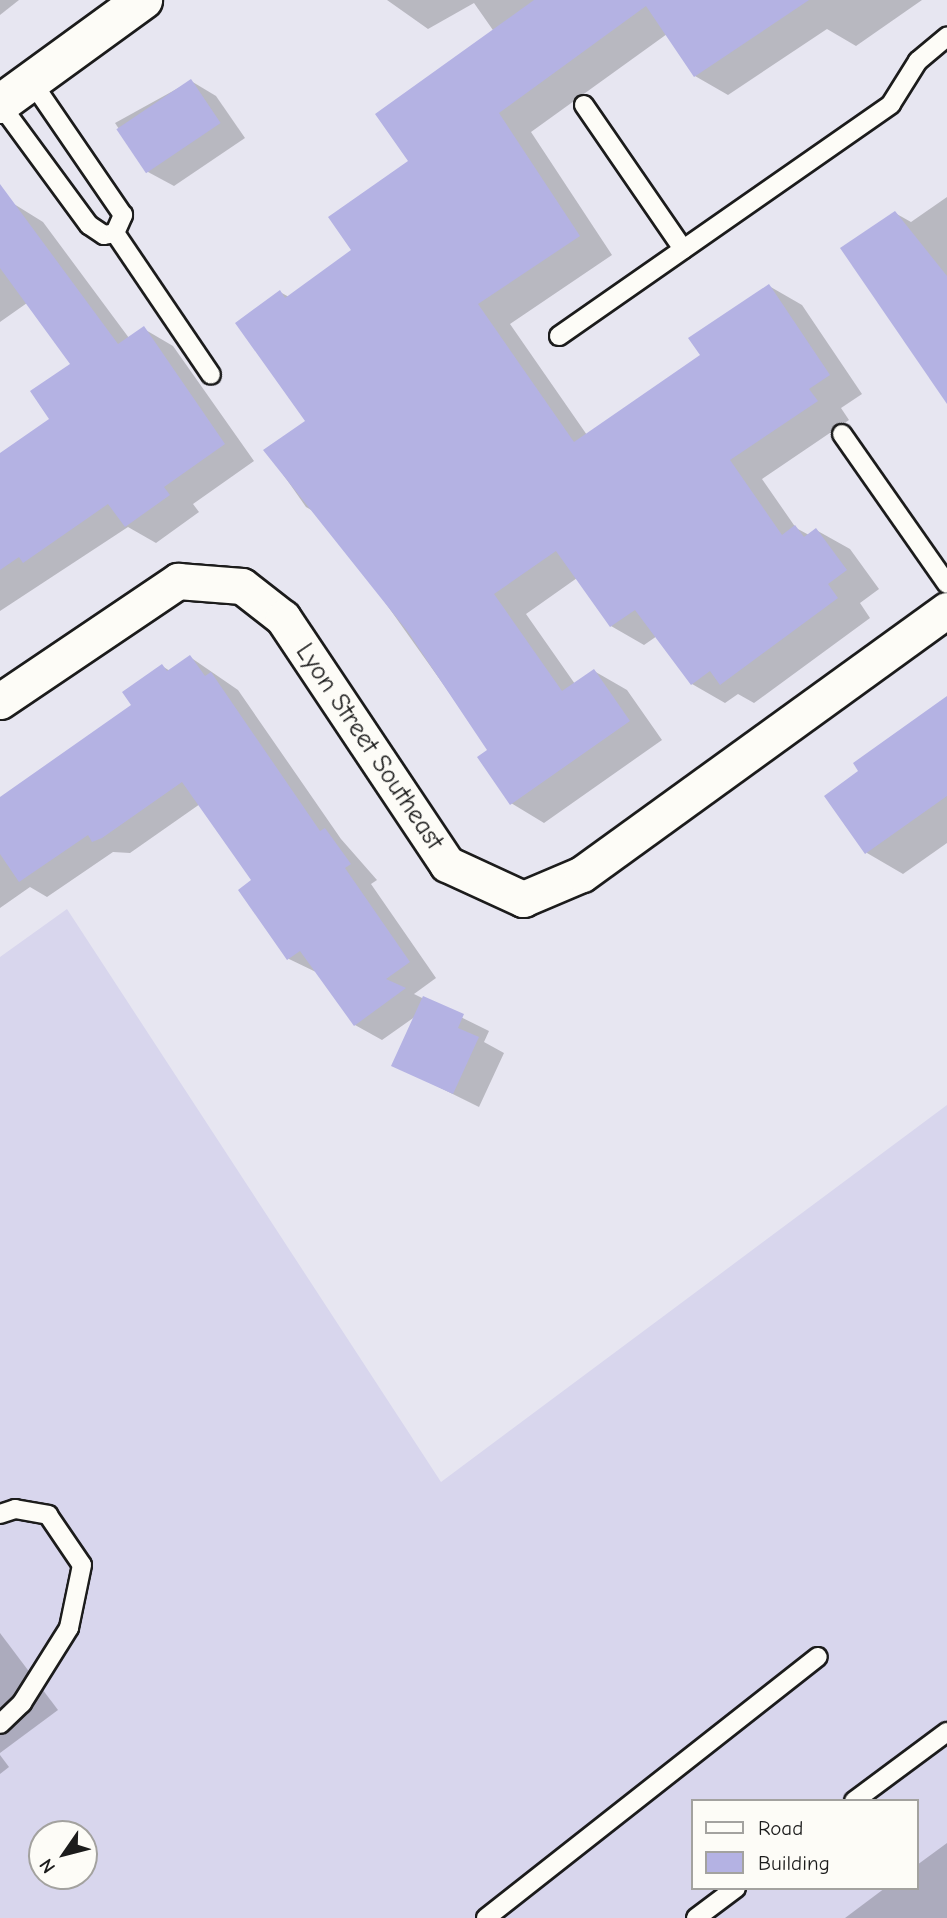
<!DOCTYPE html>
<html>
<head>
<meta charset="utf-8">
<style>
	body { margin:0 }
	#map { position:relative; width:947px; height:1918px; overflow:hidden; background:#e7e6f1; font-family:"Comic Neue",sans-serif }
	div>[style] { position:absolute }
	.built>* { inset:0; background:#d8d6ed }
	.shadow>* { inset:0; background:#0003 }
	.building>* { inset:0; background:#b4b2e3; transform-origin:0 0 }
	.roads { filter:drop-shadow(2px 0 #1c1c1c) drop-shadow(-2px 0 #1c1c1c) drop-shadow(0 2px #1c1c1c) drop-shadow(0 -2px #1c1c1c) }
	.service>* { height:18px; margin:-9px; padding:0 9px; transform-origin:9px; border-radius:9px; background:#fdfcf7 }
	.minor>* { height:35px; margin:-17.5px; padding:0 17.5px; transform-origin:17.5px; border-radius:17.5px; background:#fdfcf7 }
	.tertiary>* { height:38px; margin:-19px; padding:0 19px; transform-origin:19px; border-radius:19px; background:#fdfcf7 }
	span { translate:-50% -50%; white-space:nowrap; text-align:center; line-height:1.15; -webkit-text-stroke:7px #fdfcf7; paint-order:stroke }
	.street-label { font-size:26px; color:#1c1c1c }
	.legend { position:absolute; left:691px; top:1799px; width:228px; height:91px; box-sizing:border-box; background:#fdfcf7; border:2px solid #a3a29f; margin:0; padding:9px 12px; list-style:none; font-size:21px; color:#1c1c1c }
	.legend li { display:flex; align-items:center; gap:14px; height:35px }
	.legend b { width:35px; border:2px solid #a3a29f }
	.north { position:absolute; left:28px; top:1820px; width:70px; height:70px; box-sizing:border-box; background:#fdfcf7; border:2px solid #a3a29f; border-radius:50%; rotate:235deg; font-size:19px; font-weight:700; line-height:28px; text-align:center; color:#1c1c1c }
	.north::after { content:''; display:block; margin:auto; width:24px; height:32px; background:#1c1c1c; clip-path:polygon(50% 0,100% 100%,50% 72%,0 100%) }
</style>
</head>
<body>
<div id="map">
	<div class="built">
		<div style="clip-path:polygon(evenodd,67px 909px,441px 1482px,947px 1105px,947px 1918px,0 1918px,0 957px,67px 909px,693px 1801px,917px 1801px,917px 1888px,693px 1888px,693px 1801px,67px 909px,42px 1834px,84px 1834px,84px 1876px,42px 1876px,42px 1834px)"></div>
	</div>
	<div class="shadow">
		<div style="clip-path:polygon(0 0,19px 0,0 15px)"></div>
		<div style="clip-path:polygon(387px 0,922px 0,856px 46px,827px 29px,728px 95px,695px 76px,667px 34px,531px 132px,612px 255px,510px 324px,587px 435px,703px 356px,769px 286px,802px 305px,862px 394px,841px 408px,849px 420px,762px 479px,796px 528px,809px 535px,816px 530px,850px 549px,879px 589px,860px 603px,870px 618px,754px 703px,738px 694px,725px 703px,692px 684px,657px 636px,644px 645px,611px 626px,577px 578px,526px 614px,575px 684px,594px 671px,627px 690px,662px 740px,544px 823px,511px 803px,490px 750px,325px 518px,306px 507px,266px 450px,307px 421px,280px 292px,289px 297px,353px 250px,495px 33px,474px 3px,428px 29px)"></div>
		<div style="clip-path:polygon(191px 81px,216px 96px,245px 138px,174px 186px,148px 172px,115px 123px)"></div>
		<div style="clip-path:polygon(947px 197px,947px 401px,895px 213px,911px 222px)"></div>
		<div style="clip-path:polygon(14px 204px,43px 222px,129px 338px,144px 329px,173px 346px,254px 461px,193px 504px,199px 512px,156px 543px,128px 527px,0 611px,0 455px,52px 419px,72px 365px,27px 303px,0 322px,0 214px)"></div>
		<div style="clip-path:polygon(190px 657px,238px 690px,341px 839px,377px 880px,371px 884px,436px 978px,414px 994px,489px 1031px,484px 1042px,504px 1053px,479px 1107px,394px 1065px,416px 1016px,382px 1040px,355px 1025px,318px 973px,289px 959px,254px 881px,200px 804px,130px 853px,113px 852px,47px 897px,30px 887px,0 908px,0 800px,133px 705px,162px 666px,170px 671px)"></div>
		<div style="clip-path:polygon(947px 711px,947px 843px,903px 874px,867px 853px,861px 772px)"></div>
		<div style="clip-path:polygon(0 1633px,58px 1710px,0 1753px)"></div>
		<div style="clip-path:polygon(0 1755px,9px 1767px,0 1774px)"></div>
		<div style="clip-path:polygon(947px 1843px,947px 1918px,845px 1918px,885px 1888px,917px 1888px,917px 1865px)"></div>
	</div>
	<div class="building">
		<div style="clip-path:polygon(534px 0,809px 0,694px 77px,646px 6px,499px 113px,580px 236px,478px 304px,574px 442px,700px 355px,688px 338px,769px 284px,830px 375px,809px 389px,818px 401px,730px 460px,782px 535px,795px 525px,804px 537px,816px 528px,847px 570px,828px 584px,838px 598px,720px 685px,710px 671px,691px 685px,635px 610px,610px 627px,556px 551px,494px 594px,562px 691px,594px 669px,630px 721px,510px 805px,477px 757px,487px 750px,408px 632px,263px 450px,305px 421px,235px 323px,280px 290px,285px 298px,351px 250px,328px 217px,408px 161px,375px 114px)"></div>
		<div style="left:191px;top:79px;width:53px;height:90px;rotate:56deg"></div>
		<div style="clip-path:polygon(0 184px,118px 344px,144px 326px,225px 444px,164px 487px,170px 495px,125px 527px,108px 504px,23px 563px,19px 557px,0 570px,0 453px,49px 419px,30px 391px,70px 364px,0 268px)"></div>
		<div style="clip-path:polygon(895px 211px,947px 276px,947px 404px,840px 248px)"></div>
		<div style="clip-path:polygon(190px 655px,205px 676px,211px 672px,320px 831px,325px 828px,351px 864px,345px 868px,410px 962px,386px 979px,406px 988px,354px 1026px,300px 951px,287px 960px,238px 890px,251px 880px,182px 782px,102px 838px,92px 842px,88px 835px,19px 882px,0 854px,0 797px,131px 705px,122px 692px,162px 664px,167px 671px)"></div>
		<div style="clip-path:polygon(947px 696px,947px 796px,865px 854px,824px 796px,858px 771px,853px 763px)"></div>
		<div style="clip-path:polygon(423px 996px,464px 1014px,458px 1028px,479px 1037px,453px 1094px,391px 1066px)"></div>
	</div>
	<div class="roads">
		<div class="service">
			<div style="left:0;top:104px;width:150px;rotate:53.7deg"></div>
			<div style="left:89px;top:225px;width:18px;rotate:34deg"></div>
			<div style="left:104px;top:235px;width:11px;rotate:-10deg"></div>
			<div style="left:115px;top:233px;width:20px;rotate:-66deg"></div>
			<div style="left:123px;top:215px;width:161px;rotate:-124.4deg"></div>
			<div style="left:584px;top:105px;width:175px;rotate:55.5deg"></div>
			<div style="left:115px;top:233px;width:171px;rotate:55.9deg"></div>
			<div style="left:559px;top:336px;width:405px;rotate:-34.9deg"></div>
			<div style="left:891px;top:104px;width:51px;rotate:-57.9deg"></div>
			<div style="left:918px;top:61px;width:38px;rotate:-40deg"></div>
			<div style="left:842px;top:434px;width:183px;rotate:55deg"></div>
			<div style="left:0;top:1514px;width:16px;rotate:-18deg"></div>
			<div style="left:15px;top:1509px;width:34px;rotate:10deg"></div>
			<div style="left:48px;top:1515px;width:60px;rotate:55.8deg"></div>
			<div style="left:82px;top:1565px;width:64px;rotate:101.7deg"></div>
			<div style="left:69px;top:1628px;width:89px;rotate:122.1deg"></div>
			<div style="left:22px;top:1703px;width:30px;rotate:136deg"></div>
			<div style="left:854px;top:1801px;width:116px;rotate:-36.6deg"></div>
			<div style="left:486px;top:1918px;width:422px;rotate:-38.2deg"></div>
			<div style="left:696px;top:1918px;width:50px;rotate:-36.9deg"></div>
		</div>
		<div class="minor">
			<div style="left:0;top:701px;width:215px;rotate:-34deg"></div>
			<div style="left:178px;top:581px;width:64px;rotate:4.5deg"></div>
			<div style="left:242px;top:586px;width:52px;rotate:38deg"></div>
			<div style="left:283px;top:618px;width:296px;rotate:56.3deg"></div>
			<div style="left:447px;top:864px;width:84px;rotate:24.7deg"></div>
			<div style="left:523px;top:899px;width:64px;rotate:-23deg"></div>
			<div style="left:582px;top:874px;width:450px;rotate:-35.9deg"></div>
		</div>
		<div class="tertiary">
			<div style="left:0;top:104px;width:177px;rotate:-36deg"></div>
		</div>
	</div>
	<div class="street-label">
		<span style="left:369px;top:747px;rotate:56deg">Lyon Street Southeast</span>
	</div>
	<ul class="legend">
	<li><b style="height:9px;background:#fdfcf7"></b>Road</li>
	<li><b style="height:19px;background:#b4b2e3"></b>Building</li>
	</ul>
	<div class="north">N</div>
</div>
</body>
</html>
